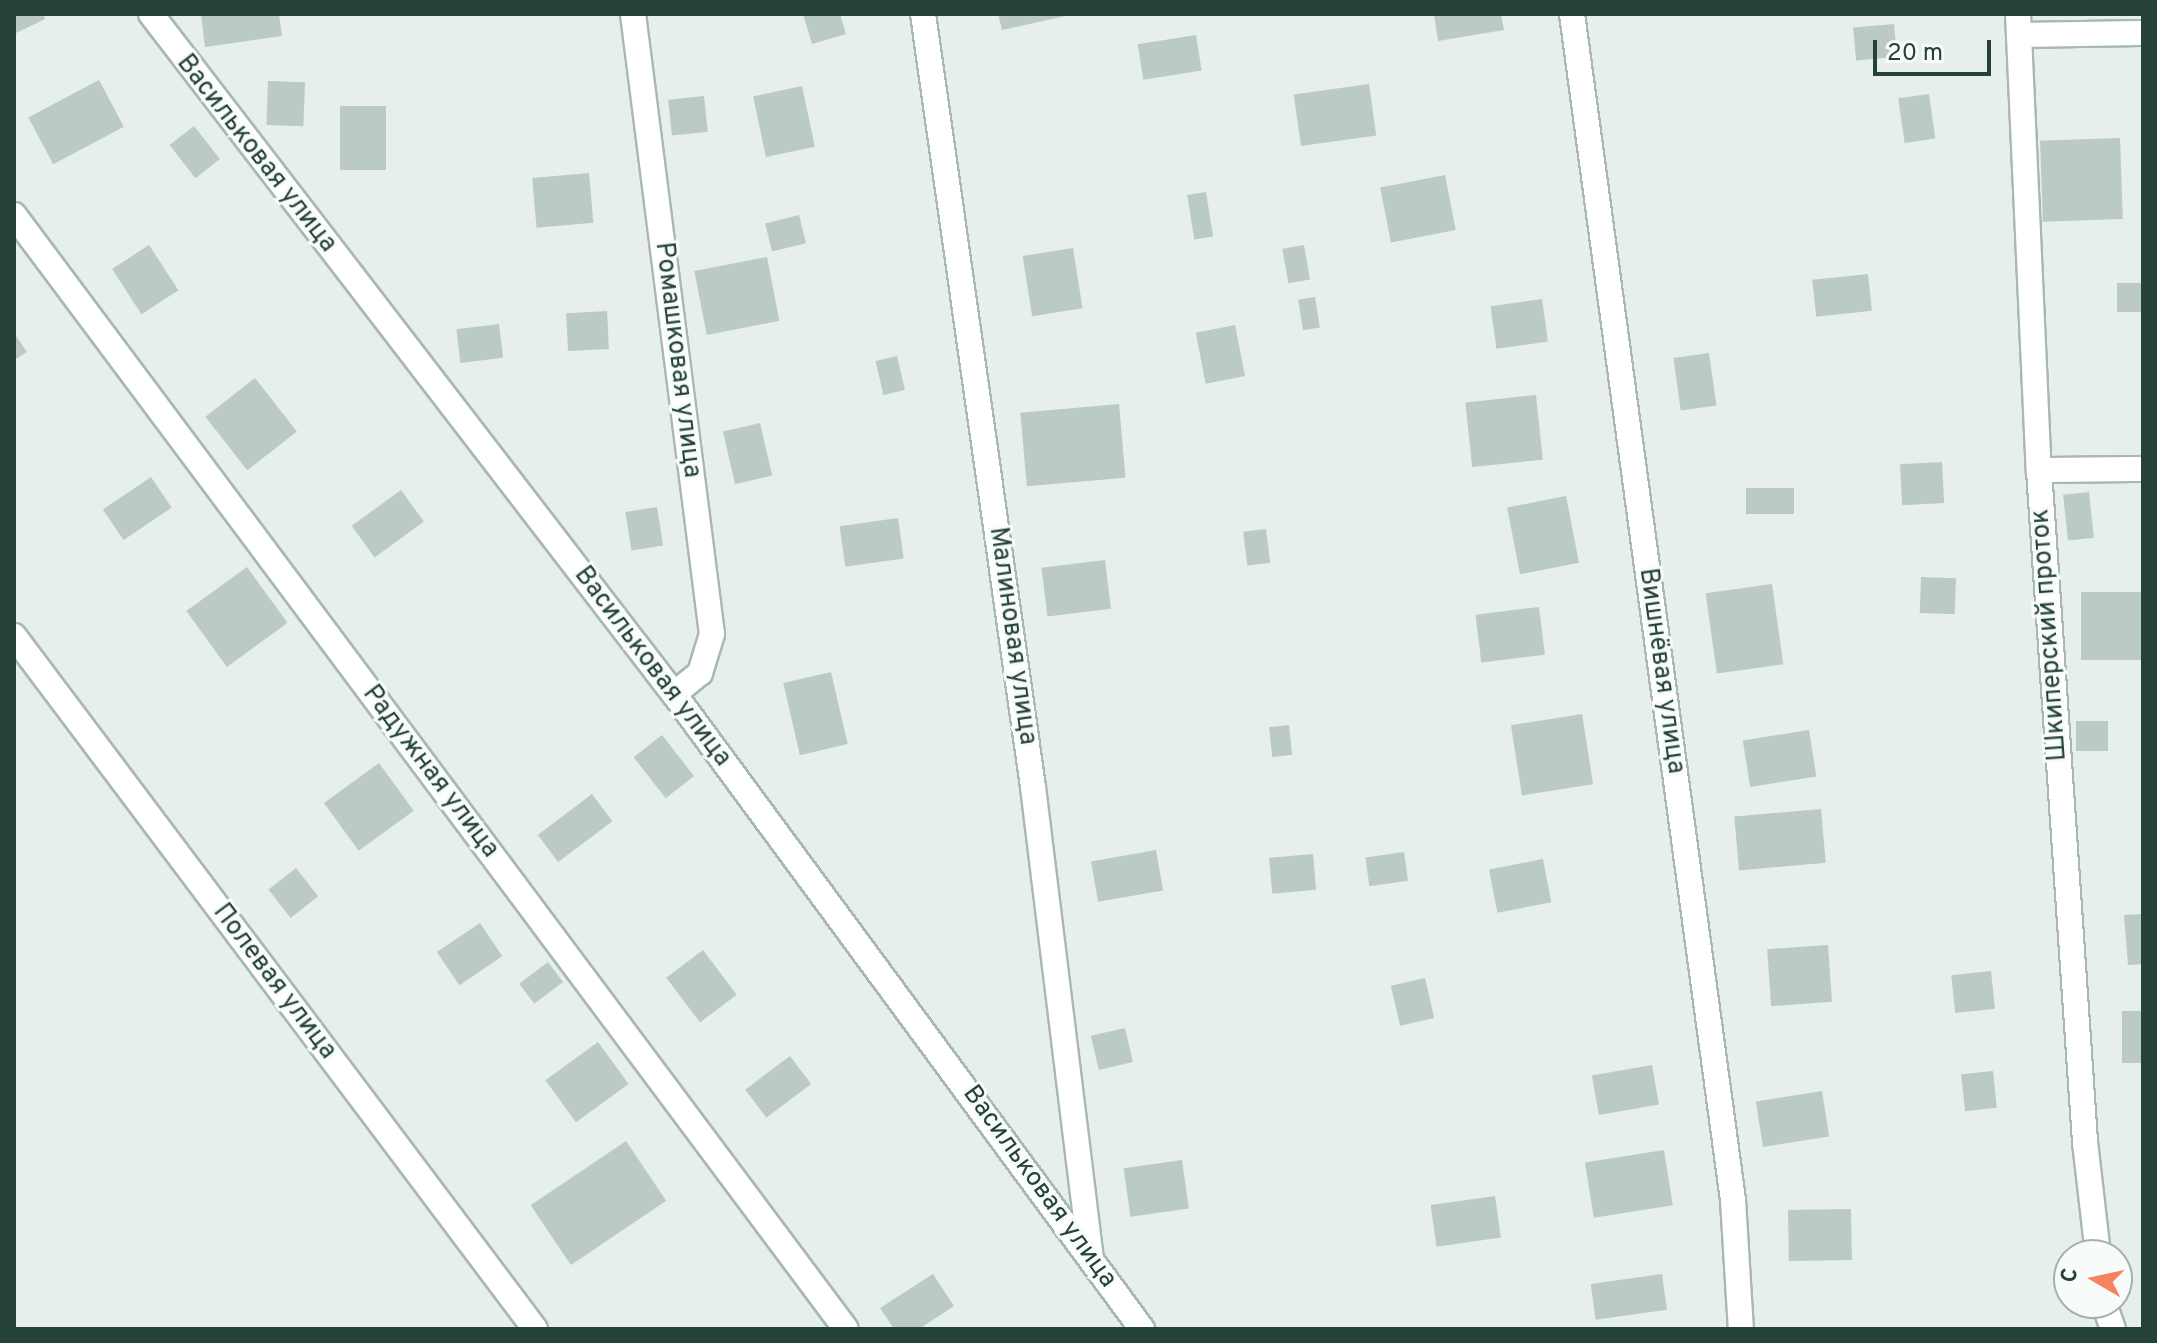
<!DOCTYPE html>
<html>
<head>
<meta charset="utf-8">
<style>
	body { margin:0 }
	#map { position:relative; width:2157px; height:1343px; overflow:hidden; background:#e6efeb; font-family:Overpass,sans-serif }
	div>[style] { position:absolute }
	.building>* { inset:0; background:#bbcac4; transform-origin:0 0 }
	.roads { filter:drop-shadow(2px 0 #a8b8b2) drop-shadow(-2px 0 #a8b8b2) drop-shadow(0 2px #a8b8b2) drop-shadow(0 -2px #a8b8b2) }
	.minor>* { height:24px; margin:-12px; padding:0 12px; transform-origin:12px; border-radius:12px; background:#fff }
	span { translate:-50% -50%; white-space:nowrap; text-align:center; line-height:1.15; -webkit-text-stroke:6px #f7fbf9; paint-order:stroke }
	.street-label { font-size:26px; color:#24423a }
	.frame { position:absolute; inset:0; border:16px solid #24423a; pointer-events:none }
	.north { position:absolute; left:2053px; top:1239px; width:80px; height:80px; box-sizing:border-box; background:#f7fbf9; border:2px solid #a3b1ad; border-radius:50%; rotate:279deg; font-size:22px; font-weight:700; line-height:32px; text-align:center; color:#24423a }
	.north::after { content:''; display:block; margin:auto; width:28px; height:36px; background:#f4845f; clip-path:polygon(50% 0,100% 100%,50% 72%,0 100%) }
	.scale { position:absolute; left:1873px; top:40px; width:118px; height:36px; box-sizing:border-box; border:4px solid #24423a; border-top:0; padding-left:10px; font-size:24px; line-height:28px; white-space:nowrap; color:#24423a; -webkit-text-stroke:6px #f7fbf9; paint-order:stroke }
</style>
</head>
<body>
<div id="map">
	<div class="building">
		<div style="clip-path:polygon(14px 14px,43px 14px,45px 19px,14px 34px)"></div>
		<div style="clip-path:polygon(201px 14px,279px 14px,282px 36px,205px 47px)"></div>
		<div style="clip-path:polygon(803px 14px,840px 14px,846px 34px,812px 44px)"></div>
		<div style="clip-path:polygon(998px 14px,1070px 14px,1070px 15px,1002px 30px)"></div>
		<div style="clip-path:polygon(1434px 14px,1501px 14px,1504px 30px,1438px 41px)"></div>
		<div style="left:1894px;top:24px;width:33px;height:41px;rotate:85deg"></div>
		<div style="left:1196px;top:35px;width:36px;height:59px;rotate:81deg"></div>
		<div style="left:99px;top:80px;width:53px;height:80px;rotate:62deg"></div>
		<div style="left:268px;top:81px;width:37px;height:44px;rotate:2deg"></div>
		<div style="left:1369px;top:84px;width:52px;height:76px;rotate:82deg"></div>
		<div style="left:802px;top:86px;width:62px;height:50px;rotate:78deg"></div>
		<div style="left:1929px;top:94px;width:45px;height:31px;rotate:82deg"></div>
		<div style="left:704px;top:96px;width:36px;height:36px;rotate:84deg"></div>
		<div style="left:340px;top:106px;width:46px;height:64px"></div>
		<div style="left:194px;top:126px;width:42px;height:31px;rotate:52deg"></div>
		<div style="left:2120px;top:138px;width:81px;height:80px;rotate:88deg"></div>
		<div style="left:589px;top:173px;width:50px;height:57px;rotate:85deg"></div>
		<div style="left:1445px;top:175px;width:56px;height:66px;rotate:79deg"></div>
		<div style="left:1206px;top:192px;width:45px;height:19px;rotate:81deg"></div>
		<div style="left:799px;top:215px;width:29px;height:35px;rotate:76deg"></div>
		<div style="left:149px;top:245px;width:54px;height:44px;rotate:57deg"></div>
		<div style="left:1304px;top:245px;width:35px;height:22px;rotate:80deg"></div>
		<div style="left:1073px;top:248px;width:61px;height:51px;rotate:81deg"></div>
		<div style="left:767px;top:257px;width:65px;height:74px;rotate:79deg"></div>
		<div style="left:1868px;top:274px;width:37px;height:56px;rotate:84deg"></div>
		<div style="left:2117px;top:283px;width:26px;height:29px"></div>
		<div style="left:1315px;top:297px;width:31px;height:17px;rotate:81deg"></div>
		<div style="left:1542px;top:299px;width:43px;height:52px;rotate:82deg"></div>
		<div style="left:607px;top:311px;width:38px;height:41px;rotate:87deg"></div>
		<div style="left:499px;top:324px;width:34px;height:43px;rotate:83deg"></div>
		<div style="left:1235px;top:325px;width:52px;height:40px;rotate:79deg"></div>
		<div style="clip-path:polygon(14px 333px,27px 352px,14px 360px)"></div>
		<div style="left:1709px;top:353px;width:53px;height:36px;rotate:82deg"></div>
		<div style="left:897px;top:356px;width:35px;height:22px;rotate:77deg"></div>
		<div style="left:255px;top:378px;width:68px;height:63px;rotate:52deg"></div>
		<div style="left:1536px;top:395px;width:65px;height:71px;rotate:84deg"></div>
		<div style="left:1119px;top:404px;width:74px;height:99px;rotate:85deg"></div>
		<div style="left:760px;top:423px;width:54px;height:38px;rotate:77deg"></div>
		<div style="left:1942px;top:462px;width:41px;height:42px;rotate:87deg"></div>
		<div style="left:151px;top:477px;width:37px;height:58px;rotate:56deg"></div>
		<div style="left:1794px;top:488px;width:26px;height:48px;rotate:90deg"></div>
		<div style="left:401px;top:490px;width:39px;height:61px;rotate:54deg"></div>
		<div style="left:2089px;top:492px;width:46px;height:26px;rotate:84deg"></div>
		<div style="left:1566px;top:496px;width:68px;height:60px;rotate:79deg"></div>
		<div style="left:657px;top:507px;width:39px;height:32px;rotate:81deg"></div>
		<div style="left:898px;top:518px;width:41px;height:59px;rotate:82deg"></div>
		<div style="left:1266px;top:529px;width:34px;height:23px;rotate:83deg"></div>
		<div style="left:1105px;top:560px;width:49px;height:64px;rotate:83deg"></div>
		<div style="left:247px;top:567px;width:69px;height:75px;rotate:54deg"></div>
		<div style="left:1921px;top:577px;width:35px;height:36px;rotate:2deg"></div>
		<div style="left:1772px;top:584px;width:81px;height:67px;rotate:82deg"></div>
		<div style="left:2143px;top:592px;width:68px;height:62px;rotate:90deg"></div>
		<div style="left:1539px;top:607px;width:48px;height:64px;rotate:83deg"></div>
		<div style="left:831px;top:672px;width:74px;height:49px;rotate:77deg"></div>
		<div style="left:1582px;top:714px;width:71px;height:72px;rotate:81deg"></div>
		<div style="left:2108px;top:721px;width:30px;height:32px;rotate:90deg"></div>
		<div style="left:1289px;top:725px;width:30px;height:20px;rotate:84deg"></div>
		<div style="left:1809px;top:730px;width:47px;height:67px;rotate:81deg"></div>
		<div style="left:662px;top:735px;width:52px;height:36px;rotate:52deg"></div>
		<div style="left:379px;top:763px;width:59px;height:68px;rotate:54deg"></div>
		<div style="left:592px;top:794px;width:34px;height:68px;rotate:53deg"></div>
		<div style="left:1821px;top:809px;width:54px;height:87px;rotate:85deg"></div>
		<div style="left:1156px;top:850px;width:41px;height:66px;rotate:80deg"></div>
		<div style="left:1404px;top:852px;width:29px;height:39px;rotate:82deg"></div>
		<div style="left:1313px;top:854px;width:36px;height:44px;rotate:85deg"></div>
		<div style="left:1543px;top:859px;width:44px;height:55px;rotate:79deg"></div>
		<div style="left:296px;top:868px;width:36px;height:35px;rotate:52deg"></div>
		<div style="clip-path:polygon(2143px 914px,2143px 964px,2128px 965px,2124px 915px)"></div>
		<div style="left:480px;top:923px;width:40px;height:52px;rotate:56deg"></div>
		<div style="left:1828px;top:945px;width:57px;height:61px;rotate:86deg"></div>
		<div style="left:703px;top:950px;width:56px;height:46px;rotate:53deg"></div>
		<div style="left:548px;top:962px;width:25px;height:36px;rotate:53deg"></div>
		<div style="left:1991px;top:971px;width:38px;height:40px;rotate:84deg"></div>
		<div style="left:1425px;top:978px;width:41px;height:35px;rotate:77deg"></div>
		<div style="left:2143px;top:1011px;width:52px;height:21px;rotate:90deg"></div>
		<div style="left:1125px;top:1028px;width:35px;height:35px;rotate:77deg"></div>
		<div style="left:598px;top:1042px;width:52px;height:65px;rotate:54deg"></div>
		<div style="left:790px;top:1056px;width:35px;height:56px;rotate:53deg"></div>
		<div style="left:1652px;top:1065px;width:40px;height:61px;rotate:80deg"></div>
		<div style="left:1993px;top:1071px;width:37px;height:32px;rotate:84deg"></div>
		<div style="left:1822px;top:1091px;width:46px;height:67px;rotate:81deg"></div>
		<div style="left:626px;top:1141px;width:72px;height:115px;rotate:56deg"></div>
		<div style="left:1664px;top:1150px;width:56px;height:80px;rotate:81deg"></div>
		<div style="left:1182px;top:1160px;width:49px;height:59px;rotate:82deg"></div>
		<div style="left:1495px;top:1196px;width:42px;height:65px;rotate:82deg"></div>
		<div style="left:1851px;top:1209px;width:51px;height:63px;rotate:89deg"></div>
		<div style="clip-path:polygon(933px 1274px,954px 1306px,919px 1329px,894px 1329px,880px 1308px)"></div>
		<div style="left:1662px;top:1274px;width:36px;height:72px;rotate:82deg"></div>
	</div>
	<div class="roads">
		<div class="minor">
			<div style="left:151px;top:14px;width:858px;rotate:52.44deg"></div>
			<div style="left:674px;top:694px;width:789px;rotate:53.61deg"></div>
			<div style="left:633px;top:14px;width:625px;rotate:82.74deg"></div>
			<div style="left:712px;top:634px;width:41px;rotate:107.1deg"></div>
			<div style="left:700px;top:673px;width:33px;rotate:141deg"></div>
			<div style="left:923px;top:14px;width:781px;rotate:81.9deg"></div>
			<div style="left:1033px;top:787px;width:473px;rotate:83deg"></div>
			<div style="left:1572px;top:14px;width:1197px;rotate:82.27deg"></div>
			<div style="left:1733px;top:1200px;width:129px;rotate:86.5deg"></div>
			<div style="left:2018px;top:14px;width:456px;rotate:87.4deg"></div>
			<div style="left:2039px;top:470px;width:674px;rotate:86.08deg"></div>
			<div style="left:2085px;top:1142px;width:114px;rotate:83.4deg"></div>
			<div style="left:2019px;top:35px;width:124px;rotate:-0.9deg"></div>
			<div style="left:14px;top:215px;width:1390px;rotate:53.25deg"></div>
			<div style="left:2039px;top:470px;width:104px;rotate:-0.6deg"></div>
			<div style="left:14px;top:636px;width:867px;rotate:53.06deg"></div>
			<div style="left:2104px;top:1303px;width:28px;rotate:71deg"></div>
		</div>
	</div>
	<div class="street-label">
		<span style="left:256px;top:154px;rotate:52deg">Васильковая улица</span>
		<span style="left:677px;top:360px;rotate:83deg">Ромашковая улица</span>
		<span style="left:2050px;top:635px;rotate:-94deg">Шкиперский проток</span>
		<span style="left:1012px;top:636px;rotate:82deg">Малиновая улица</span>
		<span style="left:652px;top:667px;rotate:53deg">Васильковая улица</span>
		<span style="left:1661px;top:671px;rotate:82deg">Вишнёвая улица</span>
		<span style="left:430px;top:772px;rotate:53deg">Радужная улица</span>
		<span style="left:274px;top:982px;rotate:53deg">Полевая улица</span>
		<span style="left:1039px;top:1187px;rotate:54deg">Васильковая улица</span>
	</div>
	<div class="frame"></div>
	<div class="north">С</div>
	<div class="scale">20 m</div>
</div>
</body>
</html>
